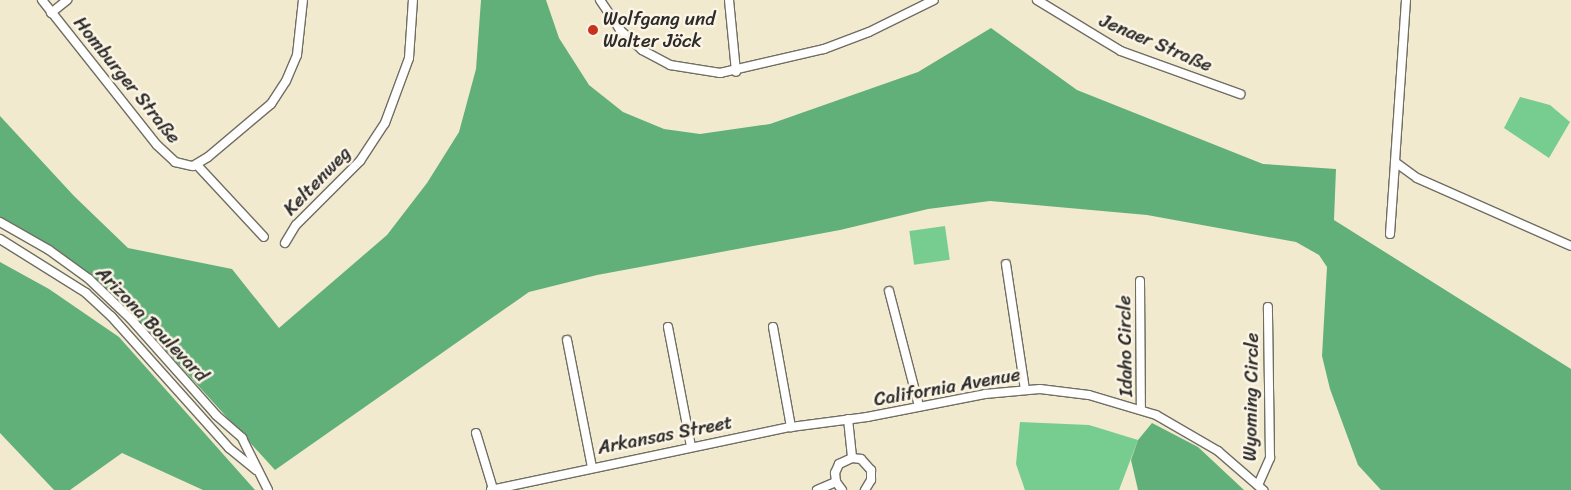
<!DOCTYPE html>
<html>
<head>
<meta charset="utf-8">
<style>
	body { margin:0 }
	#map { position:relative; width:1571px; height:490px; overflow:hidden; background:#f1eacf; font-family:Sriracha,sans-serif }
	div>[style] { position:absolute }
	.green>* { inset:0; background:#77cc90; transform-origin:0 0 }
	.forest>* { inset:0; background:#61b07a }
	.roads { filter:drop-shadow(1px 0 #706e64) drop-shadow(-1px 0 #706e64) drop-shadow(0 1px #706e64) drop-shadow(0 -1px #706e64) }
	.minor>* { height:8px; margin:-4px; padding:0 4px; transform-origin:4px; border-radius:4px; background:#fff }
	.dots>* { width:14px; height:14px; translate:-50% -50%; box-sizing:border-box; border:2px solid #fcf5e5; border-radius:50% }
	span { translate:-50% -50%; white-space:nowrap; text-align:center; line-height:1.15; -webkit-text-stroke:5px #fcf5e5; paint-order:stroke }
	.poi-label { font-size:19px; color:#2b2b2b }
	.left { translate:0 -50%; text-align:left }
	.street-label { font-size:19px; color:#2b2b2b }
</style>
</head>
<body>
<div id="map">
	<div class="green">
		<div style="clip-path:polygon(1520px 97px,1550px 105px,1570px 122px,1549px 158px,1504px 128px)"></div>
		<div style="left:945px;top:226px;width:34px;height:36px;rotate:82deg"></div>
		<div style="clip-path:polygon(1020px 422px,1089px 425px,1138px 440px,1119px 490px,1025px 490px,1016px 464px)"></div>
	</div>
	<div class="forest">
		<div style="clip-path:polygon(481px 0,546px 0,559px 38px,589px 85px,623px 112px,664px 129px,700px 134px,770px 124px,918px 72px,991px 28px,1077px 90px,1263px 164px,1336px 169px,1334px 220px,1571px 369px,1571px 490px,1381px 490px,1358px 465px,1330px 389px,1322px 356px,1327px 267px,1319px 255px,1296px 242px,1147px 215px,990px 201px,928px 209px,840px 230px,597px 275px,529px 292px,275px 470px,141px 323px,88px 276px,30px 235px,0 220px,0 116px,74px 196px,128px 248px,232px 269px,279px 328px,387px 235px,427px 183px,459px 132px,476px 69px)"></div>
		<div style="clip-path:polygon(0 262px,49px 289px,119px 337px,255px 490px,203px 490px,122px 453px,70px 490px,54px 490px,0 433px)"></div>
		<div style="clip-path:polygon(1152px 423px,1198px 447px,1244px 490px,1138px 490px,1131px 460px,1138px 440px)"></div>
	</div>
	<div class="roads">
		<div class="minor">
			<div style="left:42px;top:0;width:185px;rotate:51.6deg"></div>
			<div style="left:157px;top:145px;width:25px;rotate:43deg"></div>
			<div style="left:175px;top:162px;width:18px;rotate:13deg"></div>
			<div style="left:193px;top:166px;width:17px;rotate:-31deg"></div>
			<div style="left:208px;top:157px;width:82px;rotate:-40.1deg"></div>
			<div style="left:271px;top:104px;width:27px;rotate:-57deg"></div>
			<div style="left:286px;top:81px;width:28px;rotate:-67deg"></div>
			<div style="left:297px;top:55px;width:55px;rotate:-83.8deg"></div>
			<div style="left:600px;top:0;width:36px;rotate:56deg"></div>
			<div style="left:620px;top:30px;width:30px;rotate:42deg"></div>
			<div style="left:642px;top:50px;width:32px;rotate:28deg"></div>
			<div style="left:670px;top:65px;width:51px;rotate:9.1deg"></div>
			<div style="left:720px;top:73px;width:107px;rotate:-13deg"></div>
			<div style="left:824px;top:49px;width:48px;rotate:-20.7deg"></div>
			<div style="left:869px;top:32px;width:72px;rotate:-26.2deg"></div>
			<div style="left:729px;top:0;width:72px;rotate:84.4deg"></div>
			<div style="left:1037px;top:0;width:98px;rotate:31.3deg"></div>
			<div style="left:1121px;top:51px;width:127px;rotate:19.9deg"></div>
			<div style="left:1406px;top:0;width:162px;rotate:93.9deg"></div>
			<div style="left:1395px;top:162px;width:27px;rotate:36deg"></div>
			<div style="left:1417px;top:178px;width:168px;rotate:23.8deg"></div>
			<div style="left:51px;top:13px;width:21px;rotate:-39deg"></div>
			<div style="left:197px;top:165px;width:98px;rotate:47.1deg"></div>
			<div style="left:0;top:222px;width:56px;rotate:29.7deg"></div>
			<div style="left:49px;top:250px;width:49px;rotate:35.9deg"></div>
			<div style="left:89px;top:279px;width:57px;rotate:43.6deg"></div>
			<div style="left:130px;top:318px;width:130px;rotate:48.4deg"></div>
			<div style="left:216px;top:415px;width:35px;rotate:41deg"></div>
			<div style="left:242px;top:438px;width:58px;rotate:63.4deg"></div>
			<div style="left:1390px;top:234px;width:72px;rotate:-86deg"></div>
			<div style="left:0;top:239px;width:102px;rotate:32.1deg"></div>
			<div style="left:86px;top:293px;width:34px;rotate:43deg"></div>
			<div style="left:111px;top:316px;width:177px;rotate:48.2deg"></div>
			<div style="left:229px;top:448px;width:35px;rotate:39deg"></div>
			<div style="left:285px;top:243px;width:21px;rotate:-59deg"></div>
			<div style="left:296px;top:225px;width:91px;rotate:-45deg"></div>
			<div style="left:360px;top:161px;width:45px;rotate:-56.7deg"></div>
			<div style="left:385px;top:123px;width:69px;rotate:-69.7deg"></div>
			<div style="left:409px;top:58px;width:58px;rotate:-86.1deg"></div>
			<div style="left:1006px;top:264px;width:127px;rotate:81.4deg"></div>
			<div style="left:1140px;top:281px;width:129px;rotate:89.6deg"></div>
			<div style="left:889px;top:291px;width:119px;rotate:75.4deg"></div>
			<div style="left:668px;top:327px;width:122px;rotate:79.1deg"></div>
			<div style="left:773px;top:327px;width:102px;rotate:79.8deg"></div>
			<div style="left:567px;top:340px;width:129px;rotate:78.9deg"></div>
			<div style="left:848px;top:419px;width:39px;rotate:84deg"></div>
			<div style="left:476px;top:433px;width:59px;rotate:73.1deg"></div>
			<div style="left:1258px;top:485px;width:30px;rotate:-66deg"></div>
			<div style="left:1270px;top:458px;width:151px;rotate:-90.8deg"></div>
			<div style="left:491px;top:490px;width:307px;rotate:-11.9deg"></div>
			<div style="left:791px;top:427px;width:77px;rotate:-7.5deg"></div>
			<div style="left:867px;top:417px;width:120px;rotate:-11deg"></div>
			<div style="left:985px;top:394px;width:55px;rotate:-5.2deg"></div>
			<div style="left:1040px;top:389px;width:49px;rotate:7deg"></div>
			<div style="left:1089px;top:395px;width:70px;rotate:16.6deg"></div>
			<div style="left:1156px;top:415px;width:72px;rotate:30.1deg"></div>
			<div style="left:1218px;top:451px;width:60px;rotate:40.9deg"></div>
			<div style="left:817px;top:490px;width:21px;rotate:-23deg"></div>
			<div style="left:842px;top:490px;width:10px;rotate:-127deg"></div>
			<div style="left:836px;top:482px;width:9px;rotate:-96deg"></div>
			<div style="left:835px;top:473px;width:10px;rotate:-66deg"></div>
			<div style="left:839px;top:464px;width:14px;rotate:-25deg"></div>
			<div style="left:852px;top:458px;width:9px;rotate:6deg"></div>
			<div style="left:861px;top:459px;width:15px;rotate:48deg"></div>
			<div style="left:871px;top:470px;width:10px;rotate:90deg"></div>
			<div style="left:871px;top:480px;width:12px;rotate:121deg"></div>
		</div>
	</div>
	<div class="dots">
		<div style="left:593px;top:30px;background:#c8321e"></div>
	</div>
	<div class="poi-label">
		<span class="left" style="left:603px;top:30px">Wolfgang und<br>Walter Jöck</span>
	</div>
	<div class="street-label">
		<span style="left:1156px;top:43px;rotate:23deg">Jenaer Straße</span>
		<span style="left:127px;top:80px;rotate:51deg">Homburger Straße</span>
		<span style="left:317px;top:181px;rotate:-46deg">Keltenweg</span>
		<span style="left:152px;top:324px;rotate:46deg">Arizona Boulevard</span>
		<span style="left:1125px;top:346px;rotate:-91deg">Idaho Circle</span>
		<span style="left:947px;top:387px;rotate:-10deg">California Avenue</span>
		<span style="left:1251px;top:397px;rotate:-89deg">Wyoming Circle</span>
		<span style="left:665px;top:435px;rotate:-11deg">Arkansas Street</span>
	</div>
</div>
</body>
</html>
